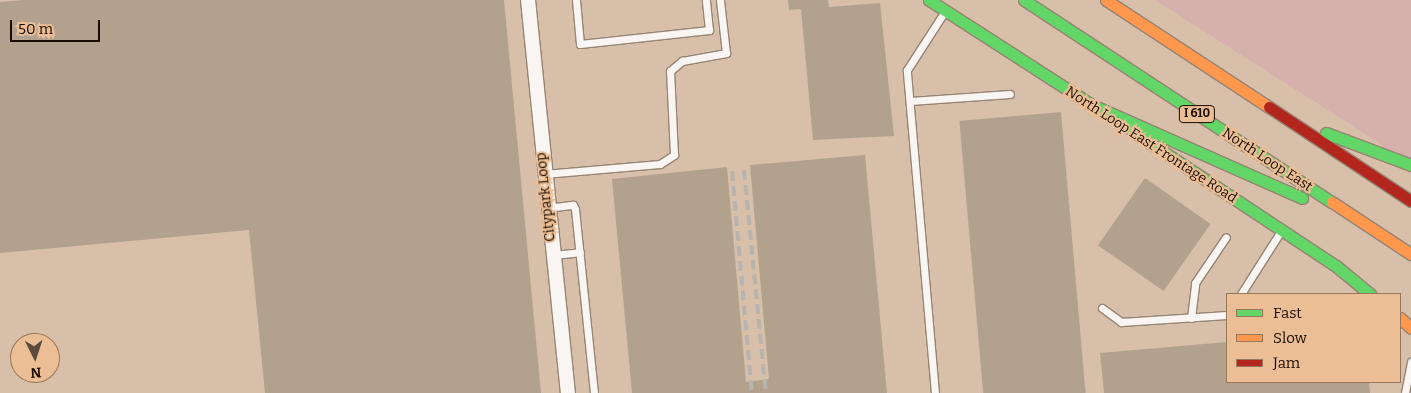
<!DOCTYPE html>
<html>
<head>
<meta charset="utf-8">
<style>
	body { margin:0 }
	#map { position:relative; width:1411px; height:393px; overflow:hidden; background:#d7bfaa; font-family:Bitter,serif }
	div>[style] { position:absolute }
	.green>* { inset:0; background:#d6b0ad }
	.building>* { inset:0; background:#b2a28d; transform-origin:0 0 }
	.roads { filter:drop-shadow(1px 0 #968473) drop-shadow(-1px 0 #968473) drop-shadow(0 1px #968473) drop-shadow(0 -1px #968473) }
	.lane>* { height:7px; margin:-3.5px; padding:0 3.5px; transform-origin:3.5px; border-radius:3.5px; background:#f9f5f2 }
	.street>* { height:14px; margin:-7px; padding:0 7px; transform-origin:7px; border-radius:7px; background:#f9f5f2 }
	.fast>* { height:11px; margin:-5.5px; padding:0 5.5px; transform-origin:5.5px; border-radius:5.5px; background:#63d668 }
	.slow>* { height:11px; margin:-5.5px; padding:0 5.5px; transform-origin:5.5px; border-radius:5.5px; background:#ff974d }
	.jam>* { height:11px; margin:-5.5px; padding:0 5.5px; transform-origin:5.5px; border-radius:5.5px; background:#b3261e }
	.rail>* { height:4px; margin-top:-2px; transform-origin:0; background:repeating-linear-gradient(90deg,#b9b3ad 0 10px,transparent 0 15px) }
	span { translate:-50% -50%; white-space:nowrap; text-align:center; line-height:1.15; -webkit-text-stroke:4px #ebbe96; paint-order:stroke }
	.shield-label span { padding:1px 4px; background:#ebbe96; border:1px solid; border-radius:4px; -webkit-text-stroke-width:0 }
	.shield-label { font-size:12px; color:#1a0b01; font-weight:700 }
	.street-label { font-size:14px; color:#1a0b01 }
	.legend { position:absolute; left:1226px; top:293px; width:175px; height:90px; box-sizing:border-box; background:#ebbe96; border:1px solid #97765a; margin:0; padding:6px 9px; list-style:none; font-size:15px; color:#1a0b01 }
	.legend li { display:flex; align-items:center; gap:10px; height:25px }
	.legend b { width:25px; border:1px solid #97765a }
	.north { position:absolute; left:10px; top:333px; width:50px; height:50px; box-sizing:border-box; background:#ebbe96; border:1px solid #97765a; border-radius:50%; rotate:176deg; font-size:14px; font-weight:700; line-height:20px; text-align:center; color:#1a0b01 }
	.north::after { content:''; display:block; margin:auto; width:18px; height:22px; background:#5c4a3c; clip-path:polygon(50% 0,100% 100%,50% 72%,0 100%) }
	.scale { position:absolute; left:10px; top:20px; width:90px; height:22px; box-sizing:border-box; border:2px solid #1a0b01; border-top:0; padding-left:6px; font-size:15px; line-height:18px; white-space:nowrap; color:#1a0b01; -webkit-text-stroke:4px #ebbe96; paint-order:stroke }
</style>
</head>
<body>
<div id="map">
	<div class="green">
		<div style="clip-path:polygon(1155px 0,1411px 0,1411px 175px,1378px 142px)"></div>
	</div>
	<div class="building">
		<div style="clip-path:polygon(23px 0,504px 0,541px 393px,265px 393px,249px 230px,0 253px,0 2px)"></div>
		<div style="clip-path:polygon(788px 0,828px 0,829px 7px,880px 3px,894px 136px,813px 140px,801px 9px,789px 10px)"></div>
		<div style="left:1061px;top:112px;width:282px;height:102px;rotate:85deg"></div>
		<div style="clip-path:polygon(865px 155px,887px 393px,632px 393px,612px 179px,727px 167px,746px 382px,769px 379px,750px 165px)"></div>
		<div style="left:1145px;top:178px;width:80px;height:82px;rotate:35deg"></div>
		<div style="clip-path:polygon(1227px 342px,1227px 382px,1369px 382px,1370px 393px,1104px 393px,1100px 353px)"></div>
	</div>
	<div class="roads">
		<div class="lane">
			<div style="left:576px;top:0;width:44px;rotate:84.8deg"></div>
			<div style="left:580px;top:44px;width:130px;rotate:-6.2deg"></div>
			<div style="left:709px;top:30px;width:30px;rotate:-96deg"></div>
			<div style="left:910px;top:101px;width:100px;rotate:-4deg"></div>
			<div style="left:544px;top:174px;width:116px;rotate:-4.9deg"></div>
			<div style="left:660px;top:164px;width:17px;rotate:-33deg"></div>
			<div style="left:674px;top:155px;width:84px;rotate:-92.7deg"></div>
			<div style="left:670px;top:71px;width:16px;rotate:-40deg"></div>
			<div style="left:682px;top:61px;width:45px;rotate:-10.3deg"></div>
			<div style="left:726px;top:53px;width:53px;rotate:-96.5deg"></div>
			<div style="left:547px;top:208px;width:26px;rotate:-7deg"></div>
			<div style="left:573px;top:205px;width:4px;rotate:63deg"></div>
			<div style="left:575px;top:209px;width:185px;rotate:84.1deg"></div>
			<div style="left:553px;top:255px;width:27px;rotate:-6deg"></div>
			<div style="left:1241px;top:294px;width:75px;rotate:-57.6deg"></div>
			<div style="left:1102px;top:308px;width:24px;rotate:36deg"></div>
			<div style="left:1121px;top:322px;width:106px;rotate:-3.8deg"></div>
			<div style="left:1191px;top:318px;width:35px;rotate:-83deg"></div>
			<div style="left:1195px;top:283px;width:55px;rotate:-56deg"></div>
			<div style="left:935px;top:393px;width:324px;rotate:-95deg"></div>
			<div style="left:907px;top:70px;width:70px;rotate:-57.2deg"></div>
			<div style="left:1405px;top:393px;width:32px;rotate:-79deg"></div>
		</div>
		<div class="street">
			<div style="left:528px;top:0;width:395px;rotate:84.2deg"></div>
		</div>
		<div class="fast">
			<div style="left:929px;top:0;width:205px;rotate:32.8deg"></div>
			<div style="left:1024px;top:0;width:368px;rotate:33.3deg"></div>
			<div style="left:1090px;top:104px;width:232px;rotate:23.9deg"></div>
			<div style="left:1132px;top:131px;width:245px;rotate:33.5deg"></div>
			<div style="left:1336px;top:266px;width:44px;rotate:39.5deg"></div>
			<div style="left:1326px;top:133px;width:91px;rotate:20.6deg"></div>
		</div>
		<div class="slow">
			<div style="left:1106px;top:0;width:195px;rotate:33.3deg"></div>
			<div style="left:1332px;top:202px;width:95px;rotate:33.4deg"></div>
			<div style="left:1400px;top:318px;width:15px;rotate:42deg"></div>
		</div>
		<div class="jam">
			<div style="left:1269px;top:107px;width:170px;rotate:33.5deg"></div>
		</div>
	</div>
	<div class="rail">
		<div style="left:744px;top:170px;width:224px;rotate:84.4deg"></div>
		<div style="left:732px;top:171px;width:223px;rotate:84.9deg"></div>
	</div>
	<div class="shield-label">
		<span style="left:1197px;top:114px">I 610</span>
	</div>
	<div class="street-label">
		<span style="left:1151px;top:145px;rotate:33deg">North Loop East Frontage Road</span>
		<span style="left:1267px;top:160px;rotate:33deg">North Loop East</span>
		<span style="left:546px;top:197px;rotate:-96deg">Citypark Loop</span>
	</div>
	<ul class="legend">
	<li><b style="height:6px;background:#63d668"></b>Fast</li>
	<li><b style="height:6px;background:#ff974d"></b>Slow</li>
	<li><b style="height:6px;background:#b3261e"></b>Jam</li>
	</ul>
	<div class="north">N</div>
	<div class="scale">50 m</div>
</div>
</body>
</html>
